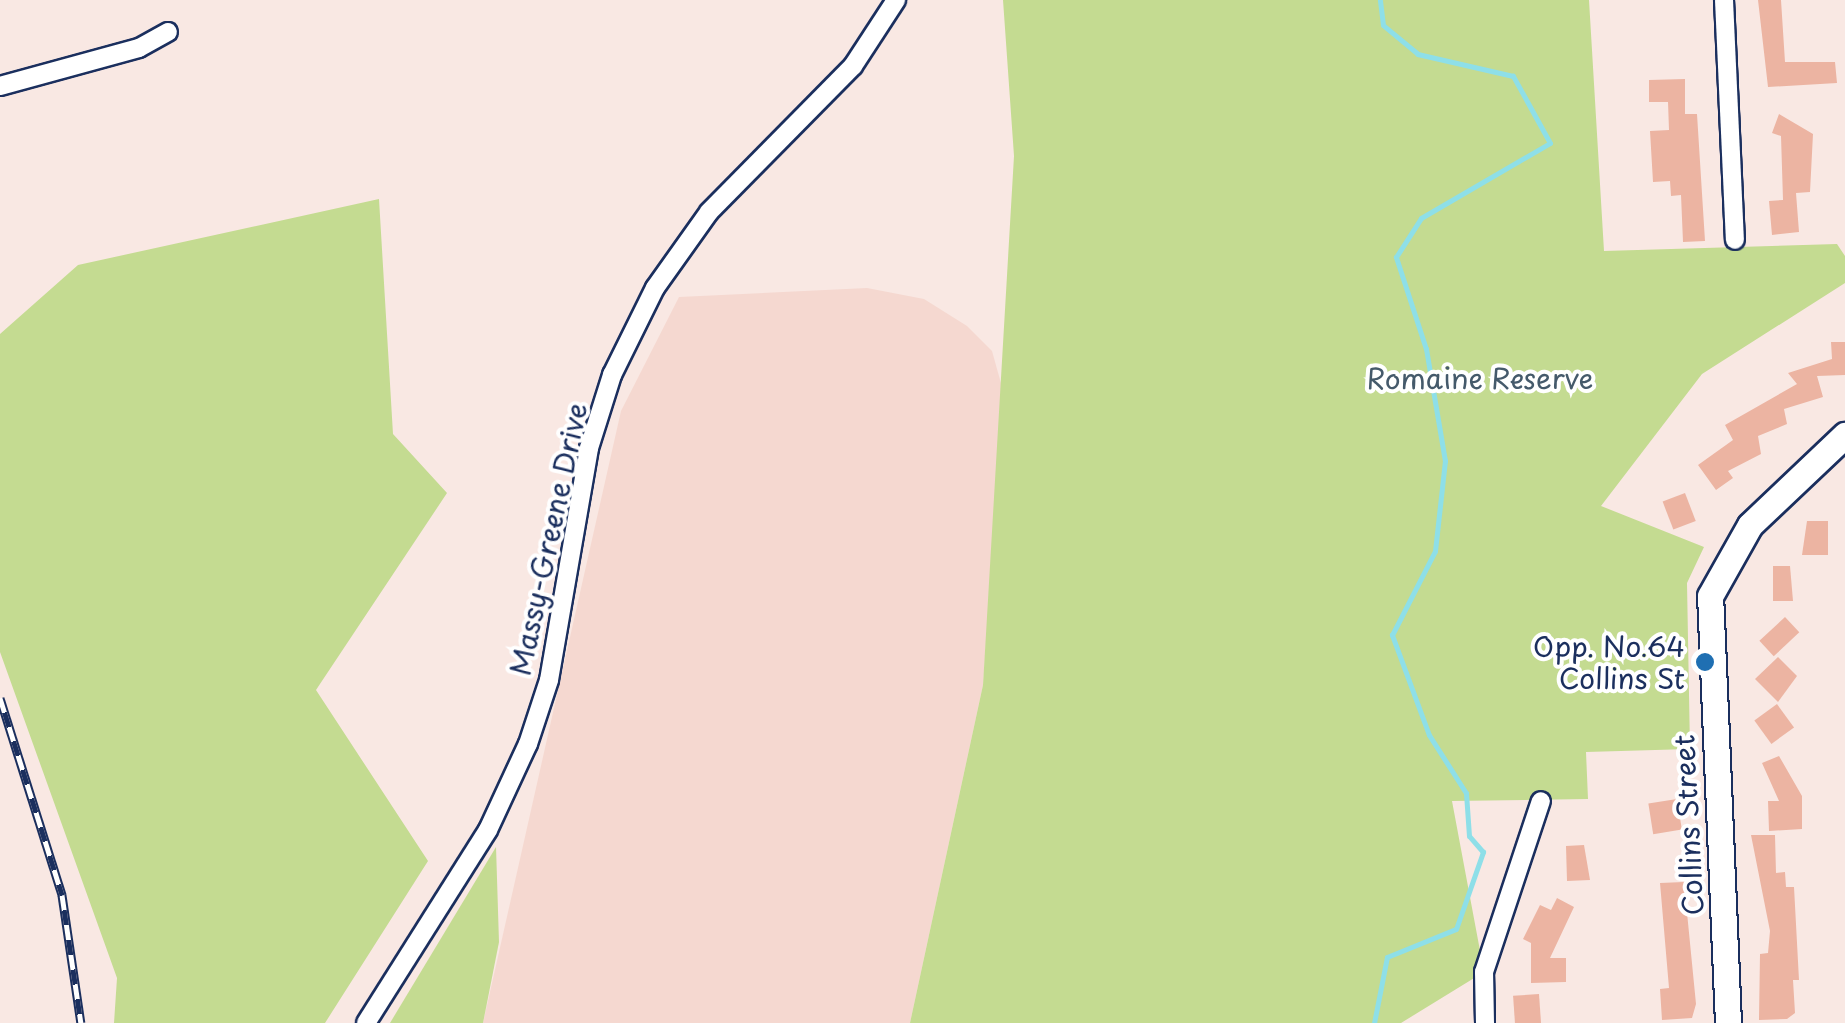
<!DOCTYPE html>
<html>
<head>
<meta charset="utf-8">
<style>
	body { margin:0 }
	#map { position:relative; width:1845px; height:1023px; overflow:hidden; background:#f9e8e3; font-family:"Playpen Sans",sans-serif }
	div>[style] { position:absolute }
	.built>* { inset:0; background:#f5d8d0 }
	.green>* { inset:0; background:#c4db91 }
	.stream>* { height:5px; margin:-2.5px; padding:0 2.5px; transform-origin:2.5px; border-radius:2.5px; background:#8edfe8 }
	.building>* { inset:0; background:#ecb4a2; transform-origin:0 0 }
	.roads { filter:drop-shadow(2px 0 #1b2f5e) drop-shadow(-2px 0 #1b2f5e) drop-shadow(0 2px #1b2f5e) drop-shadow(0 -2px #1b2f5e) }
	.street>* { height:18px; margin:-9px; padding:0 9px; transform-origin:9px; border-radius:9px; background:#fff }
	.secondary>* { height:25px; margin:-12.5px; padding:0 12.5px; transform-origin:12.5px; border-radius:12.5px; background:#fff }
	.rail>* { height:9px; margin-top:-4.5px; transform-origin:0; background:repeating-linear-gradient(90deg,#fff 0 15px,#1b2f5e 0 30px); box-sizing:border-box; border-block:2px solid #1b2f5e }
	.dots>* { width:28px; height:28px; translate:-50% -50%; box-sizing:border-box; border:5px solid #fff; border-radius:50% }
	span { translate:-50% -50%; white-space:nowrap; text-align:center; line-height:1.15; -webkit-text-stroke:8px #fff; paint-order:stroke }
	.park-label { font-size:28px; color:#455a6b }
	.street-label { font-size:28px; color:#1b2f5e }
	.poi-label { font-size:28px; color:#1b2f5e }
	.right { translate:-100% -50%; text-align:right }
</style>
</head>
<body>
<div id="map">
	<div class="built">
		<div style="clip-path:polygon(867px 288px,924px 299px,967px 326px,992px 351px,1004px 394px,983px 685px,910px 1023px,483px 1023px,621px 411px,679px 297px)"></div>
	</div>
	<div class="green">
		<div style="clip-path:polygon(1003px 0,1589px 0,1604px 251px,1837px 244px,1845px 256px,1845px 283px,1702px 374px,1601px 506px,1704px 547px,1687px 583px,1690px 749px,1586px 752px,1588px 799px,1452px 801px,1484px 972px,1401px 1023px,910px 1023px,983px 685px,1014px 156px)"></div>
		<div style="clip-path:polygon(379px 199px,393px 434px,447px 493px,316px 690px,428px 861px,325px 1023px,114px 1023px,117px 978px,0 652px,0 334px,78px 265px)"></div>
		<div style="clip-path:polygon(496px 847px,499px 942px,483px 1023px,390px 1023px)"></div>
	</div>
	<div class="stream">
		<div style="left:1374px;top:1023px;width:67px;rotate:-78.9deg"></div>
		<div style="left:1387px;top:957px;width:74px;rotate:-22.1deg"></div>
		<div style="left:1456px;top:929px;width:82px;rotate:-70.7deg"></div>
		<div style="left:1483px;top:852px;width:21px;rotate:-131deg"></div>
		<div style="left:1469px;top:836px;width:43px;rotate:-94deg"></div>
		<div style="left:1466px;top:793px;width:69px;rotate:-122.5deg"></div>
		<div style="left:1429px;top:735px;width:107px;rotate:-110.3deg"></div>
		<div style="left:1392px;top:635px;width:94px;rotate:-62.9deg"></div>
		<div style="left:1435px;top:551px;width:91px;rotate:-83.7deg"></div>
		<div style="left:1445px;top:461px;width:114px;rotate:-99.6deg"></div>
		<div style="left:1426px;top:349px;width:97px;rotate:-108.1deg"></div>
		<div style="left:1396px;top:257px;width:46px;rotate:-57.3deg"></div>
		<div style="left:1421px;top:218px;width:149px;rotate:-30.2deg"></div>
		<div style="left:1550px;top:143px;width:77px;rotate:-118.9deg"></div>
		<div style="left:1513px;top:76px;width:98px;rotate:-167deg"></div>
		<div style="left:1418px;top:54px;width:45px;rotate:-140.4deg"></div>
		<div style="left:1383px;top:25px;width:25px;rotate:-97deg"></div>
	</div>
	<div class="building">
		<div style="clip-path:polygon(1758px 0,1781px 0,1785px 62px,1835px 62px,1837px 83px,1768px 87px)"></div>
		<div style="clip-path:polygon(1685px 79px,1685px 114px,1697px 114px,1705px 241px,1683px 242px,1681px 195px,1671px 196px,1670px 181px,1653px 182px,1650px 131px,1669px 130px,1668px 102px,1649px 102px,1649px 80px)"></div>
		<div style="clip-path:polygon(1779px 114px,1813px 134px,1810px 192px,1796px 193px,1799px 232px,1772px 235px,1769px 201px,1783px 200px,1781px 136px,1772px 133px)"></div>
		<div style="clip-path:polygon(1831px 342px,1845px 342px,1845px 375px,1817px 376px,1823px 397px,1784px 409px,1787px 424px,1758px 436px,1761px 454px,1728px 471px,1733px 478px,1716px 490px,1698px 465px,1733px 440px,1725px 425px,1797px 384px,1788px 373px,1832px 359px)"></div>
		<div style="left:1685px;top:493px;width:30px;height:24px;rotate:69deg"></div>
		<div style="clip-path:polygon(1807px 521px,1828px 521px,1828px 555px,1802px 555px)"></div>
		<div style="clip-path:polygon(1773px 566px,1790px 566px,1793px 601px,1773px 601px)"></div>
		<div style="left:1785px;top:617px;width:21px;height:35px;rotate:47deg"></div>
		<div style="clip-path:polygon(1778px 657px,1797px 676px,1778px 702px,1755px 679px)"></div>
		<div style="left:1777px;top:704px;width:29px;height:28px;rotate:54deg"></div>
		<div style="clip-path:polygon(1779px 756px,1802px 796px,1802px 829px,1769px 831px,1768px 801px,1779px 801px,1762px 763px)"></div>
		<div style="left:1677px;top:799px;width:31px;height:29px;rotate:81deg"></div>
		<div style="clip-path:polygon(1751px 835px,1775px 835px,1776px 873px,1785px 872px,1786px 887px,1794px 887px,1799px 980px,1793px 980px,1795px 1013px,1787px 1019px,1759px 1020px,1760px 954px,1768px 953px,1770px 931px)"></div>
		<div style="clip-path:polygon(1584px 845px,1590px 880px,1567px 881px,1566px 846px)"></div>
		<div style="clip-path:polygon(1684px 882px,1696px 1004px,1692px 1018px,1662px 1020px,1660px 989px,1669px 988px,1660px 883px)"></div>
		<div style="clip-path:polygon(1557px 898px,1574px 907px,1550px 958px,1566px 958px,1566px 982px,1531px 983px,1531px 943px,1523px 939px,1540px 905px,1551px 910px)"></div>
		<div style="left:1539px;top:994px;width:29px;height:26px;rotate:86deg"></div>
	</div>
	<div class="roads">
		<div class="street">
			<div style="left:1724px;top:0;width:240px;rotate:87.4deg"></div>
			<div style="left:0;top:86px;width:144px;rotate:-15.3deg"></div>
			<div style="left:139px;top:48px;width:33px;rotate:-29deg"></div>
			<div style="left:366px;top:1023px;width:228px;rotate:-57.7deg"></div>
			<div style="left:488px;top:830px;width:95px;rotate:-65.1deg"></div>
			<div style="left:528px;top:744px;width:67px;rotate:-71.8deg"></div>
			<div style="left:549px;top:680px;width:235px;rotate:-80.2deg"></div>
			<div style="left:589px;top:448px;width:77px;rotate:-72.5deg"></div>
			<div style="left:612px;top:375px;width:97px;rotate:-63.7deg"></div>
			<div style="left:655px;top:288px;width:93px;rotate:-54.6deg"></div>
			<div style="left:709px;top:212px;width:205px;rotate:-45.4deg"></div>
			<div style="left:853px;top:66px;width:79px;rotate:-56.9deg"></div>
			<div style="left:1485px;top:1023px;width:51px;rotate:-91.1deg"></div>
			<div style="left:1484px;top:972px;width:180px;rotate:-71.6deg"></div>
		</div>
		<div class="secondary">
			<div style="left:1728px;top:1023px;width:427px;rotate:-92.4deg"></div>
			<div style="left:1710px;top:596px;width:81px;rotate:-60.6deg"></div>
			<div style="left:1750px;top:525px;width:131px;rotate:-43.5deg"></div>
		</div>
	</div>
	<div class="rail">
		<div style="left:0;top:698px;width:207px;rotate:72.5deg"></div>
		<div style="left:62px;top:895px;width:129px;rotate:81.6deg"></div>
	</div>
	<div class="dots">
		<div style="left:1705px;top:662px;background:#1f6fb2"></div>
	</div>
	<div class="park-label">
		<span style="left:1480px;top:378px">Romaine Reserve</span>
	</div>
	<div class="street-label">
		<span style="left:548px;top:539px;rotate:-78deg">Massy-Greene Drive</span>
		<span style="left:1688px;top:825px;rotate:-93deg">Collins Street</span>
	</div>
	<div class="poi-label">
		<span class="right" style="left:1685px;top:662px">Opp. No.64<br>Collins St</span>
	</div>
</div>
</body>
</html>
